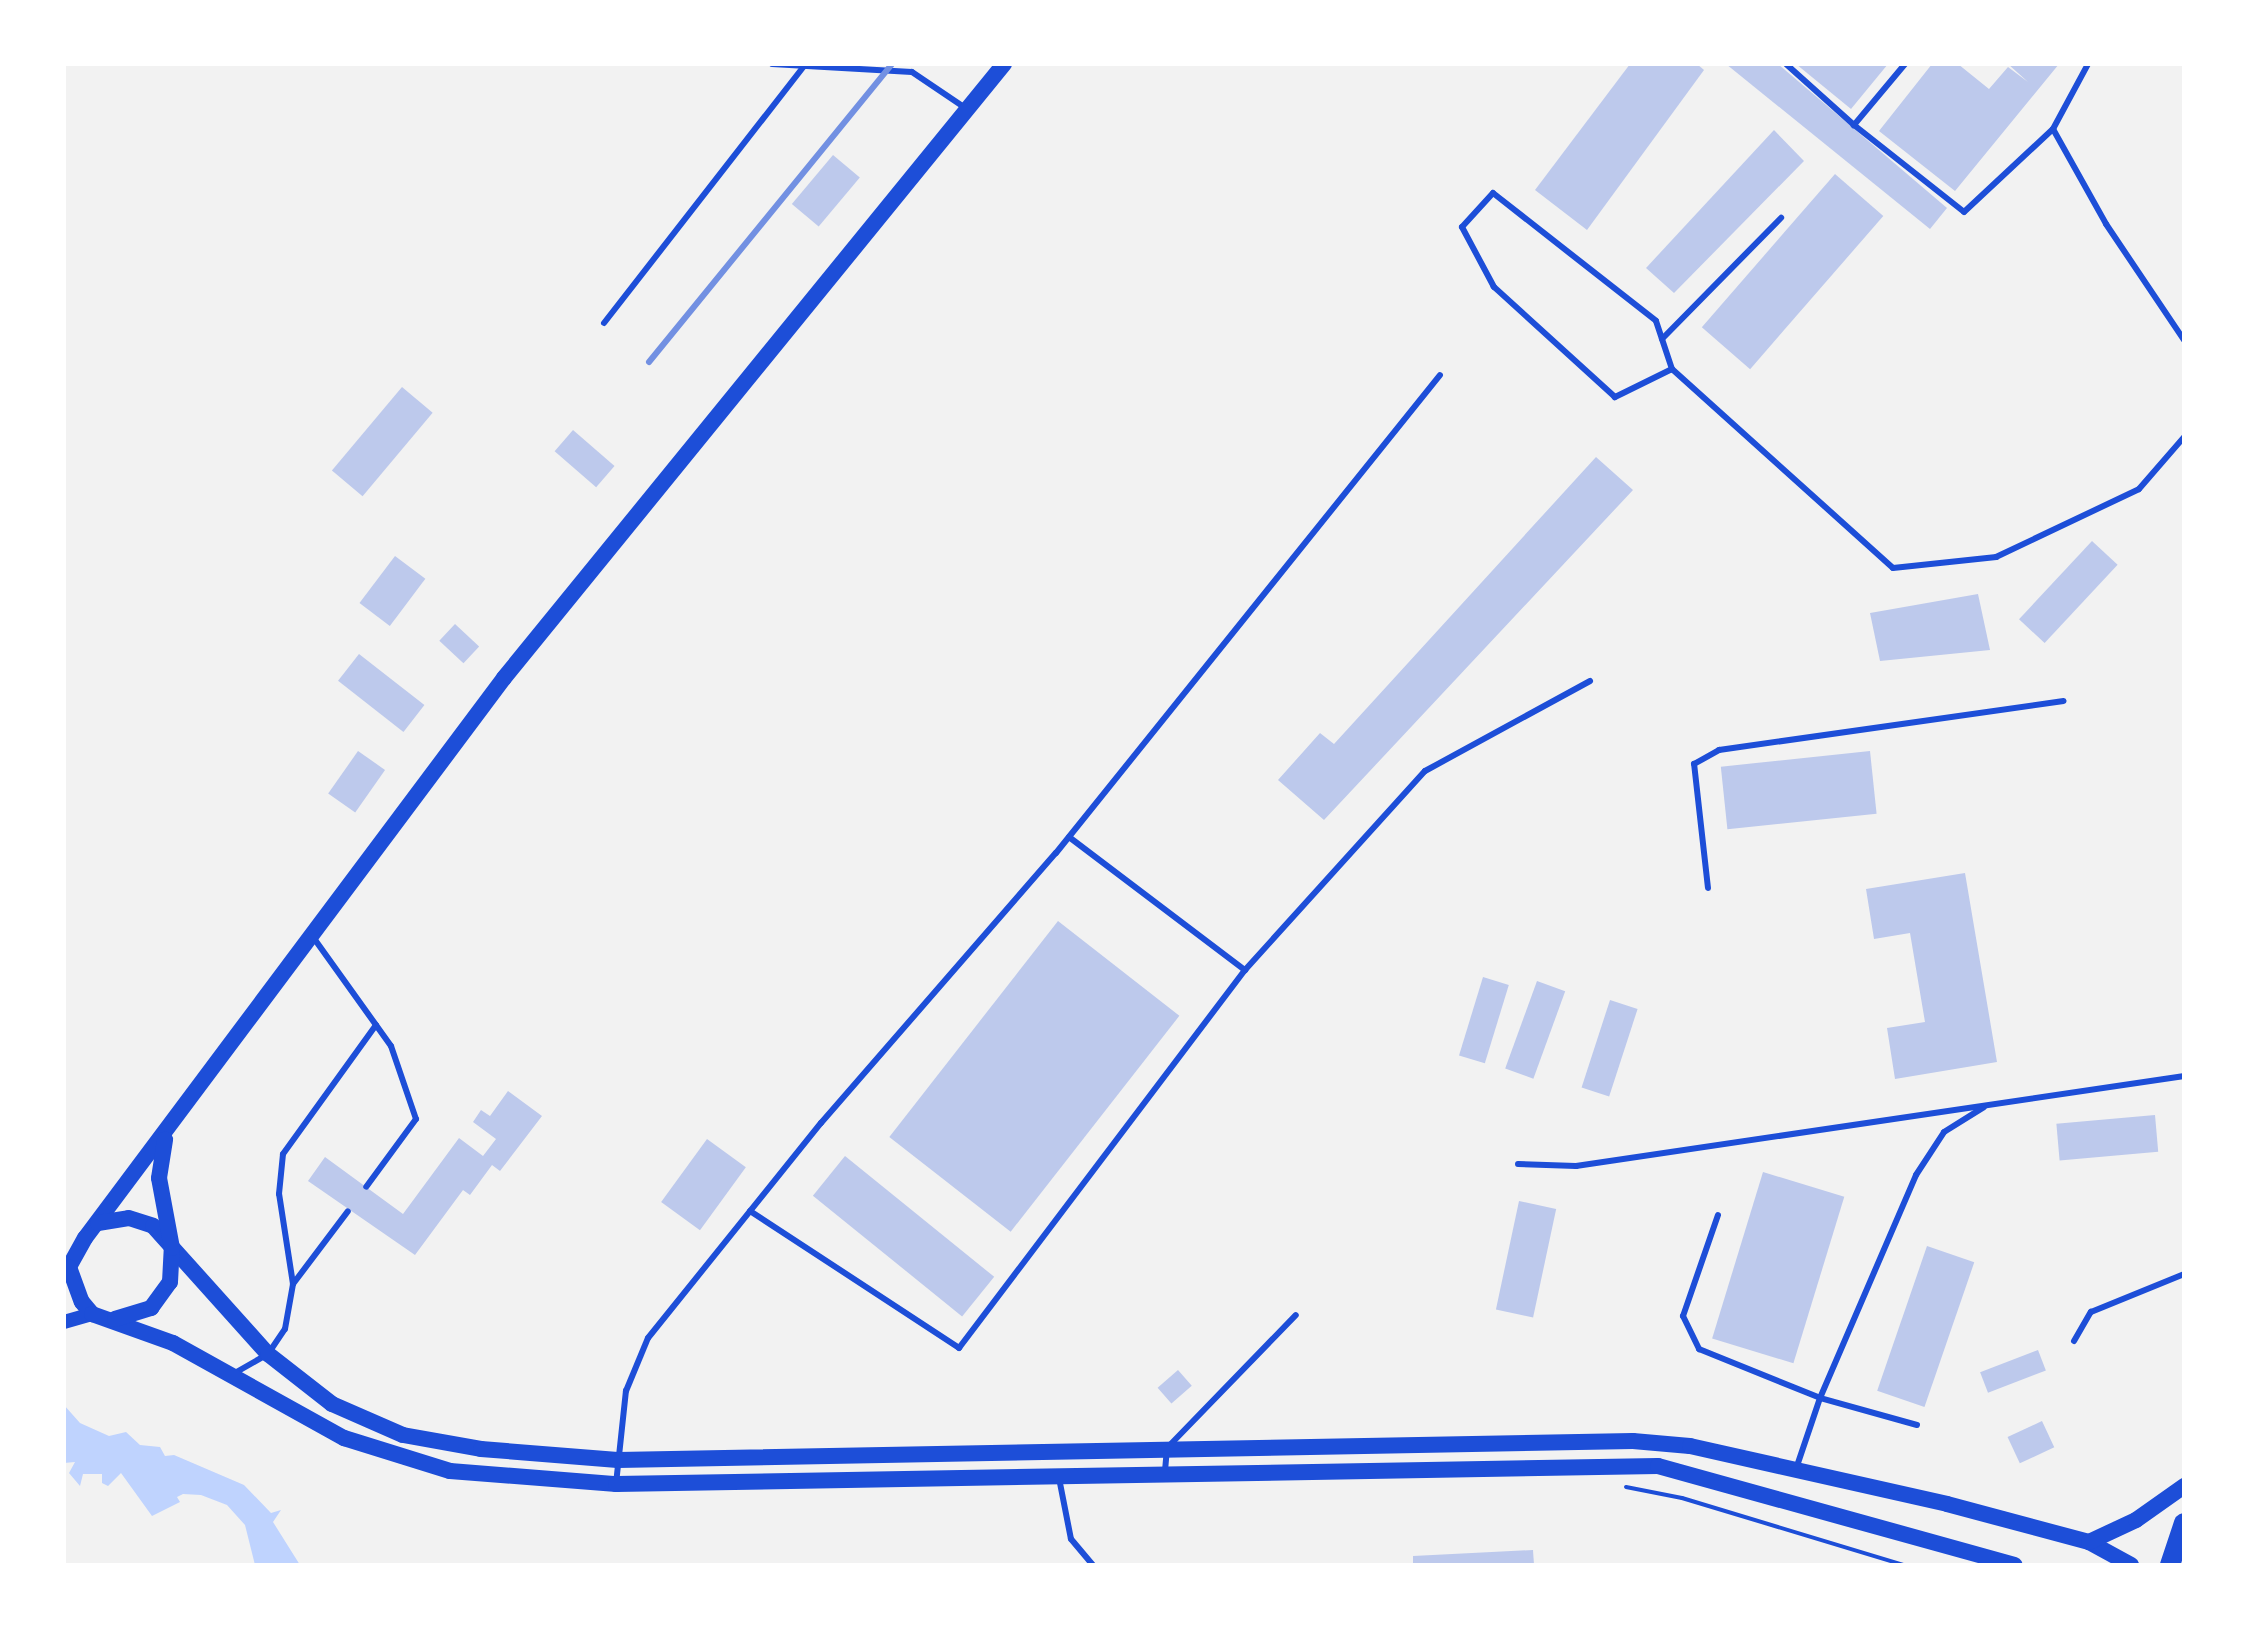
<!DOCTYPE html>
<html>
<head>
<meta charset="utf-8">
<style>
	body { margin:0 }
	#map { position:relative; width:2248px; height:1629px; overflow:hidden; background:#f2f2f2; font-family:Barlow,sans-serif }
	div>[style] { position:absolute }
	.water>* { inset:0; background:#bfd3fe }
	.building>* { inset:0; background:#bdc9ec; transform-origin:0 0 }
	.path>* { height:4px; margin:-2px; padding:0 2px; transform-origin:2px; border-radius:2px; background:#1d4ed8 }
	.service>* { height:6px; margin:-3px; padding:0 3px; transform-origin:3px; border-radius:3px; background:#1d4ed8 }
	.tertiary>* { height:14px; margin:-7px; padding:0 7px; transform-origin:7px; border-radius:7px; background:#1d4ed8 }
	.secondary>* { height:16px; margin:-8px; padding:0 8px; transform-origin:8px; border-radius:8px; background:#1d4ed8 }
	.primary>* { height:20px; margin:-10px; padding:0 10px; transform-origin:10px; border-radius:10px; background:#1d4ed8 }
	.rail>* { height:6px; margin:-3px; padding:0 3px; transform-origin:3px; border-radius:3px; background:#7290e2 }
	span { translate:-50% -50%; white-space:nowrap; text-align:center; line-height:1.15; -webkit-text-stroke:7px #fff; paint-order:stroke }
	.frame { position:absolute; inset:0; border:66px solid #fff; pointer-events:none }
</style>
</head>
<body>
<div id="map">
	<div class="water">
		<div style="clip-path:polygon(64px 1405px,80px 1423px,109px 1436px,126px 1432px,140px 1445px,160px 1447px,165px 1456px,174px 1455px,244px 1485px,271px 1513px,281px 1510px,273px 1522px,300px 1565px,255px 1565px,245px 1525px,227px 1505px,201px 1495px,183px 1494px,177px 1497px,180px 1502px,152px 1516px,121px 1473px,108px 1486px,102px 1483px,102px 1474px,83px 1474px,80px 1486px,69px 1473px,75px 1462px,64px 1463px)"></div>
	</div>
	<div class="building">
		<div style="clip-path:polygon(1630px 64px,1697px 64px,1704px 70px,1587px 230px,1535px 190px)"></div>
		<div style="clip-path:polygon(1726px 64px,1778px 64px,1947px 208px,1930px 229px)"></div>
		<div style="clip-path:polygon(1796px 64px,1888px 64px,1851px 109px)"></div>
		<div style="clip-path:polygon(1932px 64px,1958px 64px,1989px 89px,2008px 67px,2028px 82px,2008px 64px,2059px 64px,1955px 191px,1879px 131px)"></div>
		<div style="clip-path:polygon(1774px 130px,1804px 161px,1674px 293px,1646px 268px)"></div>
		<div style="left:833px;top:155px;width:35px;height:64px;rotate:40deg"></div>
		<div style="left:1835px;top:174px;width:64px;height:203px;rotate:41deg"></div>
		<div style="left:402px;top:387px;width:40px;height:109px;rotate:40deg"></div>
		<div style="left:573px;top:430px;width:55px;height:28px;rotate:41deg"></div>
		<div style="clip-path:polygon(1596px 457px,1633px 490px,1324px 820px,1278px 780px,1320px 733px,1334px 744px)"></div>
		<div style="left:2092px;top:541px;width:35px;height:107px;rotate:43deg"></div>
		<div style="left:395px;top:556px;width:38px;height:59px;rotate:37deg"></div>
		<div style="clip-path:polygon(1978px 594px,1990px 650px,1880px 661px,1870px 613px)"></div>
		<div style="left:455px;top:624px;width:33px;height:23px;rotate:43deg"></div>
		<div style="left:359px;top:654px;width:83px;height:34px;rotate:38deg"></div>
		<div style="left:358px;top:751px;width:33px;height:52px;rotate:35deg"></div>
		<div style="left:1870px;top:751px;width:63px;height:150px;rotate:84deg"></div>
		<div style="clip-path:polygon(1965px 873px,1997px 1062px,1895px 1079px,1887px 1028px,1925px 1022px,1910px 933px,1874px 939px,1866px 889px)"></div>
		<div style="left:1058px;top:921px;width:154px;height:274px;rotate:38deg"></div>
		<div style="left:1483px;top:977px;width:27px;height:82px;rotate:17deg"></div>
		<div style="left:1537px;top:981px;width:30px;height:93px;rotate:20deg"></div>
		<div style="left:1610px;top:1000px;width:29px;height:92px;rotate:18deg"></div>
		<div style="clip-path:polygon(508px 1091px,542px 1116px,500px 1171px,492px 1165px,470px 1195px,463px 1190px,415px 1255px,308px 1181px,325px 1157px,403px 1214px,459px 1138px,483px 1156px,496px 1139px,473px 1122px,481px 1110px,490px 1116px)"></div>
		<div style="left:2155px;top:1115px;width:37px;height:99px;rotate:85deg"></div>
		<div style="left:707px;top:1139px;width:48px;height:78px;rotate:36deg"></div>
		<div style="left:845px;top:1156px;width:192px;height:51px;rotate:39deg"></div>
		<div style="left:1763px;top:1172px;width:85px;height:174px;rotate:17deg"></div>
		<div style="left:1519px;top:1201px;width:38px;height:111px;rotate:12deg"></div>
		<div style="left:1927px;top:1246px;width:50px;height:153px;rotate:19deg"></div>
		<div style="left:2038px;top:1350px;width:22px;height:62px;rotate:69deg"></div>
		<div style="left:1178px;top:1370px;width:21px;height:27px;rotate:49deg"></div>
		<div style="left:2042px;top:1421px;width:29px;height:38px;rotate:65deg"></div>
		<div style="clip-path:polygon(1533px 1550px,1534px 1565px,1413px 1565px,1413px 1556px)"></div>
	</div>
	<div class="path">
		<div style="left:1626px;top:1487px;width:57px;rotate:11.1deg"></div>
		<div style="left:1682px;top:1498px;width:232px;rotate:16.8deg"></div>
	</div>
	<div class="service">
		<div style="left:772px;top:64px;width:140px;rotate:3.3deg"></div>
		<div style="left:912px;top:72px;width:63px;rotate:33.9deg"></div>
		<div style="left:1786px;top:64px;width:91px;rotate:41.9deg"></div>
		<div style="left:1905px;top:64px;width:80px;rotate:129.9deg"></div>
		<div style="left:1854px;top:125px;width:140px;rotate:38.3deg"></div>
		<div style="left:1964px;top:212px;width:122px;rotate:-43deg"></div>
		<div style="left:2053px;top:129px;width:74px;rotate:-61.7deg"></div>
		<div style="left:2053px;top:129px;width:109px;rotate:60.8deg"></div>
		<div style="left:2106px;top:224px;width:140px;rotate:56.1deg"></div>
		<div style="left:604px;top:323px;width:326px;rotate:-52.1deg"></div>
		<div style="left:1662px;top:339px;width:170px;rotate:-45.5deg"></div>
		<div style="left:1672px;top:369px;width:64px;rotate:153.8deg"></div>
		<div style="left:1615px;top:397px;width:164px;rotate:-137.7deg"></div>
		<div style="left:1494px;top:287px;width:68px;rotate:-118.1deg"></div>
		<div style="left:1462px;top:227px;width:46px;rotate:-47.6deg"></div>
		<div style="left:1493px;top:193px;width:207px;rotate:38.1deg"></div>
		<div style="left:1656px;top:321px;width:51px;rotate:71.6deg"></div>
		<div style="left:1672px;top:369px;width:297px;rotate:42deg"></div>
		<div style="left:1893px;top:568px;width:104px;rotate:-6.1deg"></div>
		<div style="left:1996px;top:557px;width:158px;rotate:-25.4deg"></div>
		<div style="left:2139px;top:489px;width:69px;rotate:-49.1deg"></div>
		<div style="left:1069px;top:837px;width:221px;rotate:37.1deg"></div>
		<div style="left:1245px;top:970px;width:268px;rotate:-47.9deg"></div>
		<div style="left:1425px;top:771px;width:188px;rotate:-28.6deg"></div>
		<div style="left:1708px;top:888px;width:125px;rotate:-96.4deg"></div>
		<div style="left:1694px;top:764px;width:29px;rotate:-29deg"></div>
		<div style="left:1719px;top:750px;width:348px;rotate:-8.1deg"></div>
		<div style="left:313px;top:937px;width:134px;rotate:54.4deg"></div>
		<div style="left:391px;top:1046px;width:77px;rotate:71.1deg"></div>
		<div style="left:416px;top:1119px;width:84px;rotate:126.3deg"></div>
		<div style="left:1518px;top:1164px;width:58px;rotate:2deg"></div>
		<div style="left:1576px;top:1166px;width:615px;rotate:-8.42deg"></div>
		<div style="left:750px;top:1211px;width:250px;rotate:33.2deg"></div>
		<div style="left:959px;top:1348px;width:474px;rotate:-52.9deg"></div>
		<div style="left:1718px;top:1215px;width:107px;rotate:109.1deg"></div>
		<div style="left:1683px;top:1316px;width:37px;rotate:64deg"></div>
		<div style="left:1699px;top:1349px;width:131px;rotate:22deg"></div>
		<div style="left:1820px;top:1398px;width:75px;rotate:108.7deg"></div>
		<div style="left:293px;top:1284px;width:91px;rotate:-98.8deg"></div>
		<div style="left:279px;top:1194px;width:40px;rotate:-84.3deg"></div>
		<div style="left:283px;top:1154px;width:159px;rotate:-54.2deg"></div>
		<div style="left:2074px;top:1341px;width:34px;rotate:-60deg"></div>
		<div style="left:2091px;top:1312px;width:100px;rotate:-22.2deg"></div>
		<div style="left:233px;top:1374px;width:40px;rotate:-29.7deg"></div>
		<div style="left:268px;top:1354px;width:30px;rotate:-56deg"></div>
		<div style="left:285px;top:1329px;width:46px;rotate:-79.9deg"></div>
		<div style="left:293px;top:1284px;width:91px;rotate:-53deg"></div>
		<div style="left:1917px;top:1425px;width:101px;rotate:-164.4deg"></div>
		<div style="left:1820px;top:1398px;width:243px;rotate:-66.7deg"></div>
		<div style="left:1916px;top:1175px;width:51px;rotate:-56.9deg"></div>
		<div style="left:1944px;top:1132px;width:47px;rotate:-32deg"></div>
		<div style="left:1165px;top:1471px;width:23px;rotate:-85deg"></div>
		<div style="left:1167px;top:1448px;width:185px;rotate:-45.9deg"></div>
		<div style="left:1059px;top:1478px;width:62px;rotate:78.9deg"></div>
		<div style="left:1071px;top:1539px;width:34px;rotate:50deg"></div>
		<div style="left:616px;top:1484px;width:94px;rotate:-83.9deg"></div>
		<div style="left:626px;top:1391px;width:57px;rotate:-67.5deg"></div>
		<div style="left:648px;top:1338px;width:276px;rotate:-51.2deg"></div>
		<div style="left:821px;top:1123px;width:358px;rotate:-49deg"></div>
		<div style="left:1056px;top:853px;width:613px;rotate:-51.22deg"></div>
	</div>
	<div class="tertiary">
		<div style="left:64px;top:1322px;width:29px;rotate:-16deg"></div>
	</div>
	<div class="secondary">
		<div style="left:1004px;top:64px;width:792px;rotate:129.16deg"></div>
		<div style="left:504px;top:678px;width:699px;rotate:126.8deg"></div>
		<div style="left:85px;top:1238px;width:33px;rotate:119deg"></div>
		<div style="left:69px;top:1267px;width:37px;rotate:70deg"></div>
		<div style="left:82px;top:1302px;width:16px;rotate:50deg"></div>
		<div style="left:92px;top:1314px;width:86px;rotate:19.7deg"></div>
		<div style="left:173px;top:1343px;width:196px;rotate:29.1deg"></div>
		<div style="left:344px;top:1438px;width:111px;rotate:17.3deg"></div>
		<div style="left:450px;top:1471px;width:167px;rotate:4.5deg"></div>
		<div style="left:616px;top:1484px;width:1042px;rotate:-0.99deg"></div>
		<div style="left:1658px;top:1466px;width:370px;rotate:15.5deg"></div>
		<div style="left:98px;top:1223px;width:31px;rotate:-9deg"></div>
		<div style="left:129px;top:1218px;width:25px;rotate:18deg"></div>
		<div style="left:153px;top:1226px;width:172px;rotate:48.1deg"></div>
		<div style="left:268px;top:1354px;width:81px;rotate:38deg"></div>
		<div style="left:332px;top:1404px;width:77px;rotate:23.6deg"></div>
		<div style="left:403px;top:1435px;width:79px;rotate:10.2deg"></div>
		<div style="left:481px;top:1449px;width:137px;rotate:4.6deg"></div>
		<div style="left:618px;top:1460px;width:1015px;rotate:-1.07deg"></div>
		<div style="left:1633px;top:1441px;width:57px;rotate:5deg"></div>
		<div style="left:1690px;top:1446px;width:263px;rotate:12.7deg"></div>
		<div style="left:1947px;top:1504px;width:147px;rotate:15deg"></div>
		<div style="left:2089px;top:1542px;width:48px;rotate:28.7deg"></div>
		<div style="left:115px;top:1319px;width:38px;rotate:-17deg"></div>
		<div style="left:151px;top:1308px;width:32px;rotate:-54deg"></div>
		<div style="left:170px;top:1282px;width:34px;rotate:-87deg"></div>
		<div style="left:172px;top:1248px;width:71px;rotate:-100.5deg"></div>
		<div style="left:159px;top:1178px;width:39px;rotate:-81deg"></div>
		<div style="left:2089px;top:1542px;width:52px;rotate:-25.1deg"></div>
		<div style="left:2136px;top:1520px;width:59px;rotate:-35.3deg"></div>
	</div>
	<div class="primary">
		<div style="left:2170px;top:1565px;width:44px;rotate:-71.6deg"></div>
	</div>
	<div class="rail">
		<div style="left:649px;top:362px;width:385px;rotate:-50.8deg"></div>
	</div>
	<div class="frame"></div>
</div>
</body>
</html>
